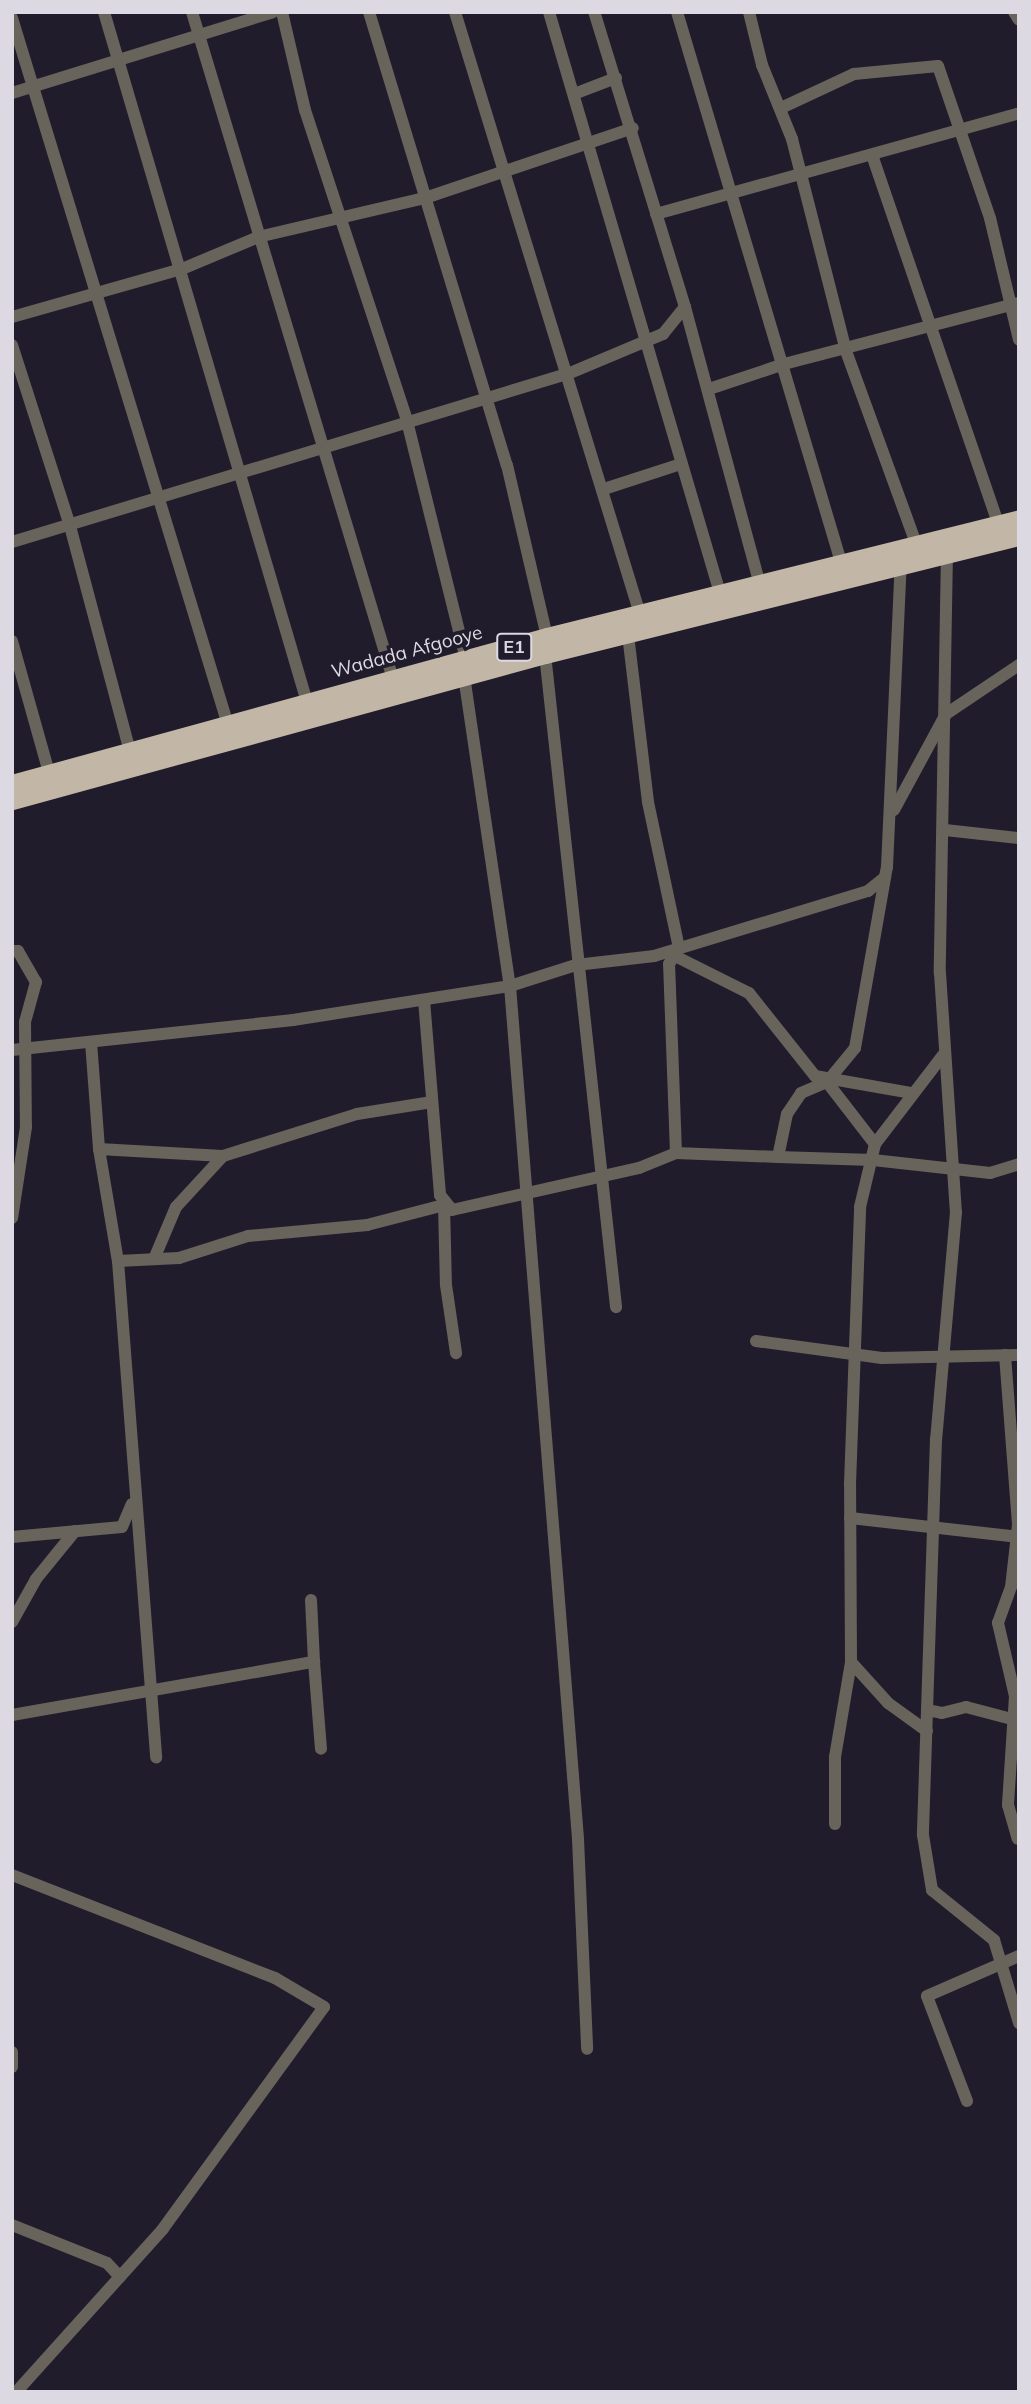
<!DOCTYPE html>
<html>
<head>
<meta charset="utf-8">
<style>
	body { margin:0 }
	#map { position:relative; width:1031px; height:2404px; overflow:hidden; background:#211c2b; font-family:Mulish,sans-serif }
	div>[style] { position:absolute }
	.minor>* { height:12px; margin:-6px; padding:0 6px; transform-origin:6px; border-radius:6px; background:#68645c }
	.trunk>* { height:19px; margin:-9.5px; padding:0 9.5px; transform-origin:9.5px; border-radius:9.5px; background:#c2b7a6 }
	span { translate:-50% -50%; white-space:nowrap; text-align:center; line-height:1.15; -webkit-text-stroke:7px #211c2b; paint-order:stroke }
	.shield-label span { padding:2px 5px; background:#211c2b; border:2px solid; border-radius:5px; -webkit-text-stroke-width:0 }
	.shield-label { font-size:18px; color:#ddd9e3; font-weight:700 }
	.street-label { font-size:19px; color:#ddd9e3 }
	.frame { position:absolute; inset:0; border:14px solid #ddd9e3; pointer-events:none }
</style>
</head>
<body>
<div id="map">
	<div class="minor">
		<div style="left:104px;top:12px;width:719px;rotate:73.61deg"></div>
		<div style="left:192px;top:12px;width:697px;rotate:73.23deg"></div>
		<div style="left:282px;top:12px;width:101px;rotate:76.8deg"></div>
		<div style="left:305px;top:110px;width:327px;rotate:71.8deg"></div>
		<div style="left:407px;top:421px;width:245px;rotate:76.1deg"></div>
		<div style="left:369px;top:12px;width:474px;rotate:73.1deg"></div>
		<div style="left:507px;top:465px;width:177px;rotate:76.9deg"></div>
		<div style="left:455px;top:12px;width:630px;rotate:72.92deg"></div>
		<div style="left:549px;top:12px;width:606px;rotate:73.6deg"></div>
		<div style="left:677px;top:12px;width:574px;rotate:73.4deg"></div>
		<div style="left:749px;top:12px;width:55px;rotate:76.2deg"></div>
		<div style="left:762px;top:65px;width:80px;rotate:67.9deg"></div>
		<div style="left:792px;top:139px;width:219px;rotate:75.7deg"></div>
		<div style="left:846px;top:351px;width:204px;rotate:70deg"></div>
		<div style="left:1014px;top:12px;width:9px;rotate:58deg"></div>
		<div style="left:12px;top:18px;width:739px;rotate:73.01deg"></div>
		<div style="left:12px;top:93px;width:273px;rotate:-17.2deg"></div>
		<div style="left:574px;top:94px;width:45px;rotate:-20.9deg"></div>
		<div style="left:781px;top:108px;width:81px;rotate:-25deg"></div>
		<div style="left:854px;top:74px;width:84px;rotate:-5.4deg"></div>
		<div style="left:938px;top:66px;width:161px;rotate:71.1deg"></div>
		<div style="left:990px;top:218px;width:125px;rotate:76.6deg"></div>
		<div style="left:872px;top:155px;width:390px;rotate:71.1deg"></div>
		<div style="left:656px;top:214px;width:377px;rotate:-15.5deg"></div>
		<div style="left:685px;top:307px;width:285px;rotate:74.9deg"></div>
		<div style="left:12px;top:317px;width:177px;rotate:-15.8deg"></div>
		<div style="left:182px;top:269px;width:82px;rotate:-22.8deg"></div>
		<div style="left:258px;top:237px;width:175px;rotate:-13.2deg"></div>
		<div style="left:428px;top:197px;width:216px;rotate:-18.6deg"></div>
		<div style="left:12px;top:345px;width:190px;rotate:72.2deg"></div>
		<div style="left:70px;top:526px;width:234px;rotate:75.1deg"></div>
		<div style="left:709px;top:389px;width:79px;rotate:-18.4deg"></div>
		<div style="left:784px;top:364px;width:243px;rotate:-14.6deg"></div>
		<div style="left:604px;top:489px;width:78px;rotate:-18deg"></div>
		<div style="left:12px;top:542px;width:583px;rotate:-16.85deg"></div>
		<div style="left:570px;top:373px;width:101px;rotate:-22.8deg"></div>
		<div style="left:663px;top:334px;width:35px;rotate:-51deg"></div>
		<div style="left:685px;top:307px;width:309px;rotate:-107.1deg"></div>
		<div style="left:947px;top:552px;width:421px;rotate:91deg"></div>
		<div style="left:940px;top:973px;width:240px;rotate:86.2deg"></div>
		<div style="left:956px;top:1212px;width:228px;rotate:95deg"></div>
		<div style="left:936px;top:1439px;width:396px;rotate:91.9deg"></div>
		<div style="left:923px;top:1835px;width:56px;rotate:80.7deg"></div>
		<div style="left:932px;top:1890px;width:80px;rotate:38.9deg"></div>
		<div style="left:994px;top:1940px;width:87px;rotate:73.2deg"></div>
		<div style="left:12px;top:641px;width:137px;rotate:74.3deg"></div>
		<div style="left:545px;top:654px;width:657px;rotate:83.79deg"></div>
		<div style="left:464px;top:676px;width:313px;rotate:81.6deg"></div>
		<div style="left:510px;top:986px;width:856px;rotate:85.44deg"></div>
		<div style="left:578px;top:1839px;width:210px;rotate:87.5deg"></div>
		<div style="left:894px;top:810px;width:109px;rotate:-61.6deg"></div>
		<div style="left:946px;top:714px;width:88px;rotate:-33.9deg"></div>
		<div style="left:945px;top:830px;width:74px;rotate:6.2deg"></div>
		<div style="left:12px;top:951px;width:6px"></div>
		<div style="left:18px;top:951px;width:36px;rotate:60deg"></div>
		<div style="left:36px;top:982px;width:41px;rotate:105.4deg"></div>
		<div style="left:25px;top:1022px;width:105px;rotate:89.5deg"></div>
		<div style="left:26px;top:1127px;width:92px;rotate:98.7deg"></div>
		<div style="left:673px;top:955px;width:85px;rotate:26.6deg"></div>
		<div style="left:749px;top:993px;width:106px;rotate:51.5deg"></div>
		<div style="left:815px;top:1076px;width:97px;rotate:10deg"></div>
		<div style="left:424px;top:1000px;width:196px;rotate:85.3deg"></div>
		<div style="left:440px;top:1195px;width:19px;rotate:51deg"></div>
		<div style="left:452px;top:1210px;width:192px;rotate:-12.7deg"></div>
		<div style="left:639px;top:1168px;width:40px;rotate:-22deg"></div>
		<div style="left:676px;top:1153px;width:189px;rotate:-92.1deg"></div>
		<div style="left:669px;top:964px;width:19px;rotate:-58deg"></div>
		<div style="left:679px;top:948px;width:149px;rotate:-102deg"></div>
		<div style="left:648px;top:802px;width:169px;rotate:-96.8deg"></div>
		<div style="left:91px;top:1042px;width:107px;rotate:85.7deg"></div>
		<div style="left:99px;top:1149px;width:114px;rotate:80.4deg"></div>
		<div style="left:118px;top:1261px;width:498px;rotate:85.6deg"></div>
		<div style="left:12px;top:1050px;width:283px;rotate:-6.1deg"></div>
		<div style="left:293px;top:1020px;width:220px;rotate:-8.9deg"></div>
		<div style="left:510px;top:986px;width:69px;rotate:-17.7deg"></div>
		<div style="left:576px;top:965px;width:79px;rotate:-6.6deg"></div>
		<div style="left:654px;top:956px;width:224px;rotate:-16.9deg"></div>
		<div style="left:868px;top:891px;width:22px;rotate:-39deg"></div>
		<div style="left:885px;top:877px;width:10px;rotate:-79deg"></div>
		<div style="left:887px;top:867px;width:304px;rotate:-87.4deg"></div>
		<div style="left:827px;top:1082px;width:78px;rotate:52.3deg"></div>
		<div style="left:99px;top:1149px;width:124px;rotate:3.2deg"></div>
		<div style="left:223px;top:1156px;width:140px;rotate:-17.4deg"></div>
		<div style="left:357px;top:1114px;width:76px;rotate:-9.1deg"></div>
		<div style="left:676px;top:1153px;width:102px;rotate:2.2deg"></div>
		<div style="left:778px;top:1157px;width:44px;rotate:-78.2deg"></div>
		<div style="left:787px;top:1114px;width:25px;rotate:-56deg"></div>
		<div style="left:801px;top:1093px;width:28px;rotate:-23deg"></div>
		<div style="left:827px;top:1082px;width:44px;rotate:-50.5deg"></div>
		<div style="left:855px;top:1048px;width:174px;rotate:-80deg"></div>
		<div style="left:778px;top:1157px;width:95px;rotate:1.8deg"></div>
		<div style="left:873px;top:1160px;width:118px;rotate:6.3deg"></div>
		<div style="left:990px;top:1173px;width:30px;rotate:-17deg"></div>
		<div style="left:154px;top:1259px;width:56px;rotate:-67.1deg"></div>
		<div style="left:176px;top:1207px;width:69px;rotate:-47.3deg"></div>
		<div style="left:118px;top:1261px;width:61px;rotate:-2.8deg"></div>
		<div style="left:179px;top:1258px;width:72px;rotate:-17.7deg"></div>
		<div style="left:248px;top:1236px;width:120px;rotate:-5.3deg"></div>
		<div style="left:367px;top:1225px;width:80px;rotate:-14.6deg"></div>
		<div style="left:444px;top:1205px;width:80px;rotate:88.6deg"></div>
		<div style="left:446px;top:1285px;width:69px;rotate:81.6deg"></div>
		<div style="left:756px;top:1341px;width:127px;rotate:7.7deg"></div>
		<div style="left:882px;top:1358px;width:137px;rotate:-1.3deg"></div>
		<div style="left:1005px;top:1355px;width:170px;rotate:85.6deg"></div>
		<div style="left:1018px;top:1525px;width:62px;rotate:96.4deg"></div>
		<div style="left:1011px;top:1587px;width:38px;rotate:110deg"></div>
		<div style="left:998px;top:1623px;width:75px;rotate:76.9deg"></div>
		<div style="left:1015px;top:1696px;width:109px;rotate:93.7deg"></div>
		<div style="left:1008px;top:1805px;width:35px;rotate:74deg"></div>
		<div style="left:850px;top:1518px;width:170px;rotate:6.4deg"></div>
		<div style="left:12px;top:1537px;width:110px;rotate:-5.2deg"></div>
		<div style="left:122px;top:1527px;width:25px;rotate:-67deg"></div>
		<div style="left:311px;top:1600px;width:62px;rotate:87.2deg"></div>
		<div style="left:12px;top:1622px;width:49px;rotate:-60.8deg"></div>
		<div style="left:36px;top:1579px;width:62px;rotate:-50.9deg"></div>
		<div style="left:851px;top:1662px;width:55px;rotate:47.9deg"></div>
		<div style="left:888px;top:1703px;width:48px;rotate:35.7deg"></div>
		<div style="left:927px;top:1710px;width:15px;rotate:11deg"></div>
		<div style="left:942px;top:1713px;width:25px;rotate:-14deg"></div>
		<div style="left:966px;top:1707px;width:55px;rotate:14.8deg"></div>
		<div style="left:12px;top:1715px;width:307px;rotate:-10deg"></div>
		<div style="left:314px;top:1662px;width:87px;rotate:85.4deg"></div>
		<div style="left:835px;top:1824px;width:67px;rotate:-90deg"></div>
		<div style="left:835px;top:1757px;width:96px;rotate:-80.4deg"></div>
		<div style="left:851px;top:1662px;width:178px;rotate:-90.3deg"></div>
		<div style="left:850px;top:1484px;width:277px;rotate:-87.9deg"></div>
		<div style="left:860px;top:1207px;width:65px;rotate:-76.6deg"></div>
		<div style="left:875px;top:1144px;width:112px;rotate:-52.6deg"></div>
		<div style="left:12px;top:1875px;width:282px;rotate:21.4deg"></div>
		<div style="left:275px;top:1978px;width:57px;rotate:30.6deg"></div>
		<div style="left:324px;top:2007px;width:274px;rotate:126deg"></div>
		<div style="left:163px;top:2229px;width:219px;rotate:132deg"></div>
		<div style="left:12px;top:2052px;width:15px;rotate:90deg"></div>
		<div style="left:967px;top:2101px;width:112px;rotate:-110.9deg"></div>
		<div style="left:927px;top:1996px;width:100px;rotate:-23.5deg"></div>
		<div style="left:12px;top:2225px;width:102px;rotate:21.8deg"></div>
		<div style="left:107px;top:2263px;width:19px;rotate:47deg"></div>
	</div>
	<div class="trunk">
		<div style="left:12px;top:784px;width:555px;rotate:-15.36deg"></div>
		<div style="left:547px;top:637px;width:487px;rotate:-14deg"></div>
		<div style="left:12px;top:800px;width:553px;rotate:-15.32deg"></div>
		<div style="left:545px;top:654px;width:488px;rotate:-14deg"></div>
	</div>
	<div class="shield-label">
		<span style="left:514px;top:647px">E1</span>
	</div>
	<div class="street-label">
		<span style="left:407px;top:652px;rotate:-15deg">Wadada Afgooye</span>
	</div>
	<div class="frame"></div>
</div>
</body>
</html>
